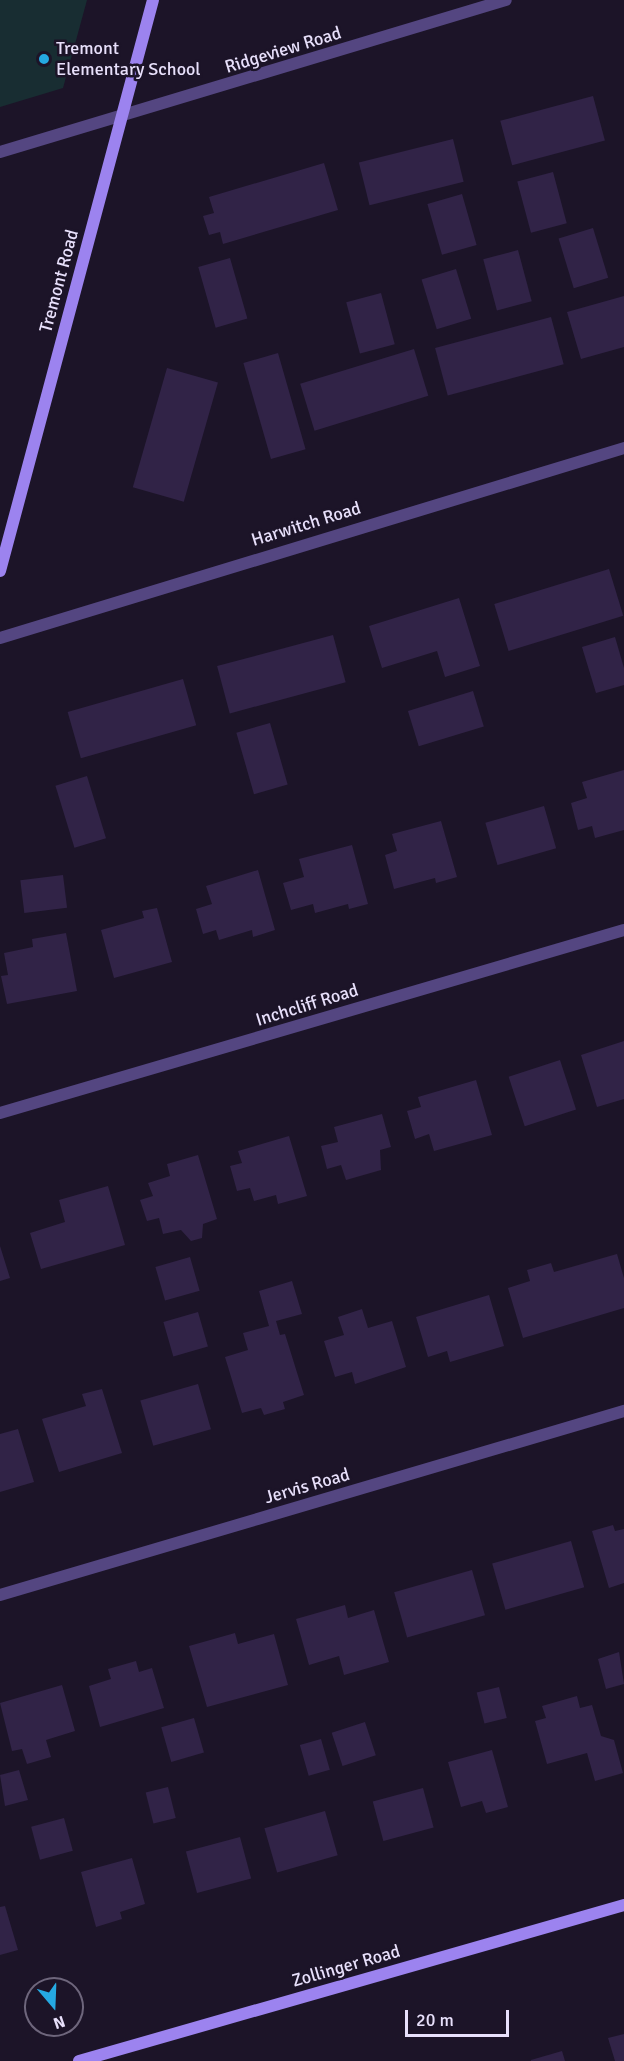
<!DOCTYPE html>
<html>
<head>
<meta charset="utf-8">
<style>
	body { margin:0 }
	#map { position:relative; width:624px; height:2061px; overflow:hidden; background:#1c1428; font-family:Signika,sans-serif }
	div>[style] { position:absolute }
	.green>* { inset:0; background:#182d32 }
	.building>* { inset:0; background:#312347; transform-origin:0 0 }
	.minor>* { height:12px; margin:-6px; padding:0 6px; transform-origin:6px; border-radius:6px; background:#544681 }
	.tertiary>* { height:12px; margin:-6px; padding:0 6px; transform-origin:6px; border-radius:6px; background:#544681 }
	.secondary>* { height:12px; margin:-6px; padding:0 6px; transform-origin:6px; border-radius:6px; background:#9c83ef }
	.dots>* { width:16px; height:16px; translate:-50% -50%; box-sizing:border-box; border:3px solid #1c1428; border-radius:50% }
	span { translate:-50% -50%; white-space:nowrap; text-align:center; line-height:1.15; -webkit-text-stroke:5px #1c1428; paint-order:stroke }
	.poi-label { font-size:18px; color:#e8e0fb }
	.left { translate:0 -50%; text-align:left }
	.street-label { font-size:18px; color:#e8e0fb }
	.north { position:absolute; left:24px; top:1977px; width:60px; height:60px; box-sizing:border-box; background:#1c1428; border:2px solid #6e667c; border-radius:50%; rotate:161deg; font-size:16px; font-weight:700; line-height:24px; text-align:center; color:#e8e0fb }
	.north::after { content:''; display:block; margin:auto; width:21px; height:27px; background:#25a9e2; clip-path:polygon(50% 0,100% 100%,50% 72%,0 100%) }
	.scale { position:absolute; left:405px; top:2010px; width:104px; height:27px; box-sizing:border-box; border:3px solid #e8e0fb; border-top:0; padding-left:8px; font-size:18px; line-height:21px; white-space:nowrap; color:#e8e0fb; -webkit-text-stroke:4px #1c1428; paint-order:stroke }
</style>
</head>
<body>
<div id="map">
	<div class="green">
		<div style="clip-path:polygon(0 0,87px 0,63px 88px,0 107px)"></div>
	</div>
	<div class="building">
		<div style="left:593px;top:96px;width:46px;height:96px;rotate:75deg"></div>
		<div style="left:453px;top:139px;width:44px;height:97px;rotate:76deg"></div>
		<div style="clip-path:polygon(324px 163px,338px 210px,223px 244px,220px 232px,209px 235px,203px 216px,214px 213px,209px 197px)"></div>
		<div style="left:553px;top:172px;width:53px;height:37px;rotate:75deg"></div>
		<div style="left:462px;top:194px;width:53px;height:36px;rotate:74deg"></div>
		<div style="left:593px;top:228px;width:52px;height:36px;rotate:73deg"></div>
		<div style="left:518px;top:250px;width:53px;height:36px;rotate:75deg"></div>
		<div style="left:230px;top:258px;width:63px;height:33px;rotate:74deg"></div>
		<div style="left:456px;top:269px;width:52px;height:36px;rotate:73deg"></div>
		<div style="left:381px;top:293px;width:53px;height:36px;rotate:75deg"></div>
		<div style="clip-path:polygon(624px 296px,624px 347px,581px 359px,567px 312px)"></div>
		<div style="left:551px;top:317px;width:49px;height:120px;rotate:75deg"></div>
		<div style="left:414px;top:349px;width:49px;height:119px;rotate:73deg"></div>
		<div style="left:278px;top:353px;width:100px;height:36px;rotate:74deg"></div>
		<div style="left:167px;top:368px;width:53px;height:124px;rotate:16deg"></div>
		<div style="left:609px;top:569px;width:49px;height:120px;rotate:73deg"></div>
		<div style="clip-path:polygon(459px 598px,480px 666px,445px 677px,437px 651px,382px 668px,369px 626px)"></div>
		<div style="left:333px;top:635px;width:49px;height:120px;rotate:75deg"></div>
		<div style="clip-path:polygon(615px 637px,624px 668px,624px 685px,596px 693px,582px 647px)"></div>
		<div style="left:183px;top:679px;width:48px;height:120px;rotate:74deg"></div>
		<div style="left:473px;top:691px;width:37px;height:68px;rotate:73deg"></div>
		<div style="left:270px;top:723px;width:64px;height:35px;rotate:74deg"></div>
		<div style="clip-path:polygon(624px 770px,624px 830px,595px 838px,592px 826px,578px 830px,571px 803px,587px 798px,582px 782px)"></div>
		<div style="left:87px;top:776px;width:65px;height:33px;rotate:73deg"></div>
		<div style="left:544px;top:806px;width:44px;height:61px;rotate:74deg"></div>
		<div style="clip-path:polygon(441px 821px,457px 877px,436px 883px,435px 878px,394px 889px,385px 855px,397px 851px,392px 834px)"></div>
		<div style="clip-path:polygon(352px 845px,368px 904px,349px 909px,348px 904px,315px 913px,313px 904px,291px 910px,283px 883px,304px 877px,299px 859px)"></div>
		<div style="clip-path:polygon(258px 870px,275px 930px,253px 937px,252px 930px,219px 940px,216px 930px,203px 934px,196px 909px,212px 904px,206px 886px)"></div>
		<div style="left:63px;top:875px;width:33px;height:43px;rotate:83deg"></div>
		<div style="clip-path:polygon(157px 908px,172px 962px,114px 978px,101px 930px,144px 918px,142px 911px)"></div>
		<div style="clip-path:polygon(66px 933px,77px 991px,7px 1004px,1px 976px,8px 975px,4px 953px,33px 947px,32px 939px)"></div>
		<div style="clip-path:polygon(624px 1041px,624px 1099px,597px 1107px,581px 1055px)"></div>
		<div style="left:560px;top:1060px;width:52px;height:54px;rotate:72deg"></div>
		<div style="clip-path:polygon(476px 1080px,492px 1135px,434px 1151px,429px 1134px,415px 1139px,407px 1111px,421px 1107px,418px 1097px)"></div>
		<div style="clip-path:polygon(382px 1114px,391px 1147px,380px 1150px,381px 1170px,346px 1180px,341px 1165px,327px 1169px,321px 1146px,338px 1142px,334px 1127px)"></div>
		<div style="clip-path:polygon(289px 1136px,307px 1196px,278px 1204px,276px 1195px,254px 1201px,250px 1188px,237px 1191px,230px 1166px,242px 1163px,238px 1151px)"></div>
		<div style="clip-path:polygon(198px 1155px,217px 1219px,203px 1224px,202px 1238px,191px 1241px,181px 1230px,163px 1234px,159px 1218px,147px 1221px,140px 1200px,153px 1196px,148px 1183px,170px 1176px,167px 1164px)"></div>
		<div style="clip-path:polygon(108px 1186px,125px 1245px,41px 1269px,30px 1233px,65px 1222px,59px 1200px)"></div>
		<div style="clip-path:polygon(0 1246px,10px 1278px,0 1281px)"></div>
		<div style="clip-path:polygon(617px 1254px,624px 1278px,624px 1308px,523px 1338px,508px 1288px,530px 1281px,527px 1270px,551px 1263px,554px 1272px)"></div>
		<div style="left:190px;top:1257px;width:35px;height:36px;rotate:74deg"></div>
		<div style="clip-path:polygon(292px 1281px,302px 1314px,276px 1321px,280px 1335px,285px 1334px,304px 1395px,283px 1402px,285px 1409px,264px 1415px,261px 1408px,242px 1413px,225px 1357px,248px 1350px,243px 1333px,269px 1326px,259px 1291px)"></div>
		<div style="clip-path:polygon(489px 1295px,504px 1346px,450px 1362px,447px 1351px,428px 1357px,416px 1317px)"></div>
		<div style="clip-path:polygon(362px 1309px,368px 1328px,392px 1321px,406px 1367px,355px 1384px,352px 1372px,335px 1377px,324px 1341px,344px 1335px,338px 1317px)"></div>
		<div style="left:198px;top:1312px;width:36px;height:36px;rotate:74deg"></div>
		<div style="left:198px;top:1384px;width:47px;height:60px;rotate:74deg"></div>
		<div style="clip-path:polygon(102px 1389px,122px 1453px,59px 1472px,42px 1419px,86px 1406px,82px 1394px)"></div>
		<div style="clip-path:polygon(18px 1429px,34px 1482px,0 1492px,0 1434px)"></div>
		<div style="clip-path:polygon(613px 1525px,615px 1531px,624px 1529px,624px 1583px,609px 1588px,592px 1531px)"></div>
		<div style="left:571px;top:1541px;width:48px;height:82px;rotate:74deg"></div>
		<div style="left:472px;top:1570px;width:47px;height:81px;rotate:74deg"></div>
		<div style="clip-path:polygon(345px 1605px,348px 1618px,374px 1610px,389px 1662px,344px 1675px,339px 1656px,309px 1665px,296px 1619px)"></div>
		<div style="clip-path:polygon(235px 1633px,238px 1644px,274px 1634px,288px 1685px,207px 1707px,189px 1646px)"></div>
		<div style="clip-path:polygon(619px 1652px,624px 1684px,606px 1689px,598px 1659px)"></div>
		<div style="clip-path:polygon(136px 1661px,139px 1672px,152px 1668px,164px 1708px,100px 1727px,89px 1686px,111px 1679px,108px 1669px)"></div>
		<div style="clip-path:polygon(62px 1685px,75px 1731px,46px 1740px,51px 1757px,27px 1764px,22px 1749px,12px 1751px,0 1703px)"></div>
		<div style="left:499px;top:1687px;width:32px;height:23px;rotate:76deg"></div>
		<div style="clip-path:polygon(577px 1696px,580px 1708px,592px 1705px,601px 1736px,614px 1740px,623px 1773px,595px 1781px,587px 1753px,547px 1764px,535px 1721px,546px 1718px,542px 1706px)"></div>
		<div style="left:194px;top:1718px;width:36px;height:34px;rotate:74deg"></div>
		<div style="left:365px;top:1722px;width:35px;height:35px;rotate:72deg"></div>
		<div style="left:321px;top:1739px;width:32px;height:22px;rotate:74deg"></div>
		<div style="clip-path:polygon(492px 1750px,508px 1807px,486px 1813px,482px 1801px,461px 1807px,448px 1762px)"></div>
		<div style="clip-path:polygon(19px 1770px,28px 1800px,5px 1806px,0 1775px)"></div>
		<div style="left:168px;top:1787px;width:32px;height:23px;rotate:76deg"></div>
		<div style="left:423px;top:1788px;width:41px;height:52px;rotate:75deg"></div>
		<div style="left:325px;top:1811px;width:46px;height:63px;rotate:74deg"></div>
		<div style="left:64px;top:1818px;width:34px;height:34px;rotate:75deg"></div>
		<div style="left:240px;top:1837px;width:43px;height:56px;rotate:75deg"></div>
		<div style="clip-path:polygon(132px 1858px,145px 1904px,120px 1912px,122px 1919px,96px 1927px,81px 1872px)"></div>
		<div style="clip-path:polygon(5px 1906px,18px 1950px,0 1955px,0 1907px)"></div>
		<div style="clip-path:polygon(624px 2034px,624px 2061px,615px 2061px,608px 2038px)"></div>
		<div style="clip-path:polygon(562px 2051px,565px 2061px,531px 2061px,531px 2060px)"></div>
	</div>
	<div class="minor">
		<div style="left:0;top:638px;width:652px;rotate:-16.93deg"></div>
		<div style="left:0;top:1113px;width:650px;rotate:-16.34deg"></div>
		<div style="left:0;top:1595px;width:651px;rotate:-16.43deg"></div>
	</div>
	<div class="tertiary">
		<div style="left:0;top:152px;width:528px;rotate:-16.72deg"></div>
	</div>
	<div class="secondary">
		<div style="left:0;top:571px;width:591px;rotate:-75deg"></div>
		<div style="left:79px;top:2061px;width:567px;rotate:-15.97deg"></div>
	</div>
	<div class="dots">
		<div style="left:44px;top:59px;background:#25a9e2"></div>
	</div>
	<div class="poi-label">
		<span class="left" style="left:56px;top:59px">Tremont<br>Elementary School</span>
	</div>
	<div class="street-label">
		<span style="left:283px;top:50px;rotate:-17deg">Ridgeview Road</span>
		<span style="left:59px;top:281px;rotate:-75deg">Tremont Road</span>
		<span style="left:306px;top:524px;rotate:-17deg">Harwitch Road</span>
		<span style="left:307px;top:1005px;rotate:-17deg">Inchcliff Road</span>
		<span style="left:307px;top:1486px;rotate:-16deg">Jervis Road</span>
		<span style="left:346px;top:1966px;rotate:-16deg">Zollinger Road</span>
	</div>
	<div class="north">N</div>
	<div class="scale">20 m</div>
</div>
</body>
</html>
